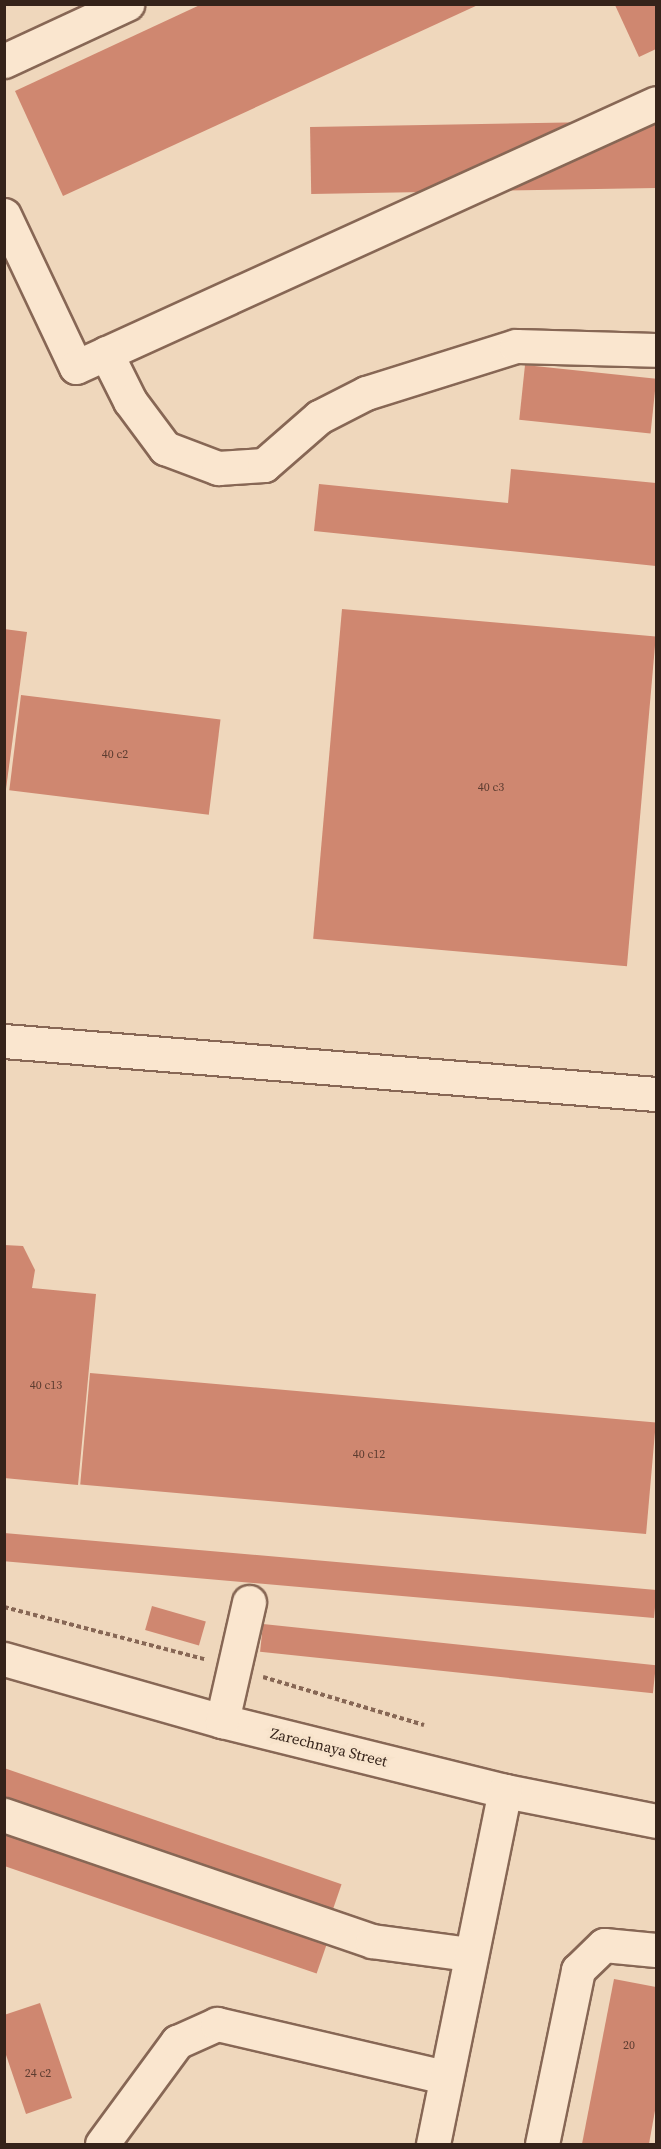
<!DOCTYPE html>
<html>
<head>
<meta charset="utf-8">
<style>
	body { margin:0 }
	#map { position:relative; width:661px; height:2149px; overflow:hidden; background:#efd7bc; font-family:"Source Serif 4",serif }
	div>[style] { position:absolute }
	.building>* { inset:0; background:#cf8770; transform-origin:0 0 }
	.path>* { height:4px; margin-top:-2px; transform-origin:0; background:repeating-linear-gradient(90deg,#876755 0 4.5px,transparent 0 7.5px) }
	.roads { filter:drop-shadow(2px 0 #876755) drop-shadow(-2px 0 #876755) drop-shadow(0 2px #876755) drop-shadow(0 -2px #876755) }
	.minor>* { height:33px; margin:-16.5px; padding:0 16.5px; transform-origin:16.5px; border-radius:16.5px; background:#fae6cf }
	span { translate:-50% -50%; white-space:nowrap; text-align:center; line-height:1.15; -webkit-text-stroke:6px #f7e3cb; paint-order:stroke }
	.number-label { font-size:12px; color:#5c3c30 }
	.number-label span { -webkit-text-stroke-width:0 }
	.street-label { font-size:15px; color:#35231a }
	.frame { position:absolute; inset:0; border:6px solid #35231a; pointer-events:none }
</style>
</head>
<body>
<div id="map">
	<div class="building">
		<div style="clip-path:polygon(202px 4px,480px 4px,63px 196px,15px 91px)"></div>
		<div style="clip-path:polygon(615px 5px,656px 5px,656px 49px,639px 57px)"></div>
		<div style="left:655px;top:121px;width:67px;height:345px;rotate:89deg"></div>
		<div style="left:525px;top:365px;width:132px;height:55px;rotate:6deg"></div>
		<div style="clip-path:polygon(511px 469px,656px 483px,656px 566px,314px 531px,319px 484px,508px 503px)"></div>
		<div style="left:342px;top:609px;width:315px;height:331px;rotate:5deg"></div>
		<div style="clip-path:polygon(4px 629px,27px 632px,6px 789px,4px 789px)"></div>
		<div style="left:21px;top:695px;width:201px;height:96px;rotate:7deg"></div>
		<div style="clip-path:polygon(4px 1245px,23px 1246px,35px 1270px,32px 1288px,96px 1294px,78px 1485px,4px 1478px)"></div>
		<div style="left:90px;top:1373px;width:568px;height:112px;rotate:5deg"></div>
		<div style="left:4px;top:1533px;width:655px;height:28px;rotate:5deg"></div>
		<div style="left:152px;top:1606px;width:56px;height:25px;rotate:16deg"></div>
		<div style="left:263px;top:1624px;width:395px;height:28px;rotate:6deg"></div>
		<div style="left:4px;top:1768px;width:357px;height:29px;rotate:19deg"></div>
		<div style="left:4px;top:1831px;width:342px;height:33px;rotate:19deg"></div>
		<div style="clip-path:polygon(614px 1979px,656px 1987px,656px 2105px,649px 2144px,582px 2144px)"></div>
		<div style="clip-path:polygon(40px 2003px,72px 2098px,26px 2114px,4px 2049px,4px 2015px)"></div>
	</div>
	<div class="path">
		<div style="left:4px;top:1607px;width:207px;rotate:14.6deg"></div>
		<div style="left:263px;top:1677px;width:168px;rotate:16.6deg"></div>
	</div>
	<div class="roads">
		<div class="minor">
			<div style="left:4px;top:61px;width:136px;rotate:-24.9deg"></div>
			<div style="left:4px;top:215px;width:168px;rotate:64.7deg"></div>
			<div style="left:76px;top:367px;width:637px;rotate:-24.47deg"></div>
			<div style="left:106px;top:353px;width:54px;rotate:63.4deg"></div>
			<div style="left:130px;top:401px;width:59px;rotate:53.3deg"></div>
			<div style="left:165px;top:448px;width:57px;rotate:20.7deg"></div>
			<div style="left:218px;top:468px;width:46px;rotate:-3.7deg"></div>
			<div style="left:264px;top:465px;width:73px;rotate:-41.1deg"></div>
			<div style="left:319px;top:417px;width:53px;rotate:-27.1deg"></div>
			<div style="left:366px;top:393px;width:157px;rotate:-17.4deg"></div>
			<div style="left:516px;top:346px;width:140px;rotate:1.6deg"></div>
			<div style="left:4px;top:1041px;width:654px;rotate:4.65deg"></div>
			<div style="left:4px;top:1659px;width:227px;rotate:15.9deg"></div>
			<div style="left:222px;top:1721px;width:292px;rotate:13.9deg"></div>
			<div style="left:505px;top:1791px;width:154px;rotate:11.2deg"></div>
			<div style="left:222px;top:1721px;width:122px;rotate:-77.2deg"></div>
			<div style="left:4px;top:1815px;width:389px;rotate:18.9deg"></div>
			<div style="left:372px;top:1941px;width:99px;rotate:7.6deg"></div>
			<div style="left:102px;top:2144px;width:127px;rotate:-53.7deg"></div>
			<div style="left:177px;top:2042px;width:44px;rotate:-24.2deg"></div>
			<div style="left:217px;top:2024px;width:234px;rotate:13.1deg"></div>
			<div style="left:433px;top:2144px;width:360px;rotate:-78.5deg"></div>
			<div style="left:542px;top:2144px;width:178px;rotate:-78.3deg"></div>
			<div style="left:578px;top:1970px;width:36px;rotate:-44deg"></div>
			<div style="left:604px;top:1945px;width:52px;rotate:5.5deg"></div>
		</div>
	</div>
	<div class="number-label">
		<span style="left:115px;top:755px">40 с2</span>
		<span style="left:491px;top:788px">40 с3</span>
		<span style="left:46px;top:1386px">40 с13</span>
		<span style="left:369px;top:1455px">40 с12</span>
		<span style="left:629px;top:2046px">20</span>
		<span style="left:38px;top:2074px">24 с2</span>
	</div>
	<div class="street-label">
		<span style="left:329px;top:1747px;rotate:14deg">Zarechnaya Street</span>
	</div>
	<div class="frame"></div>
</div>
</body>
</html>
